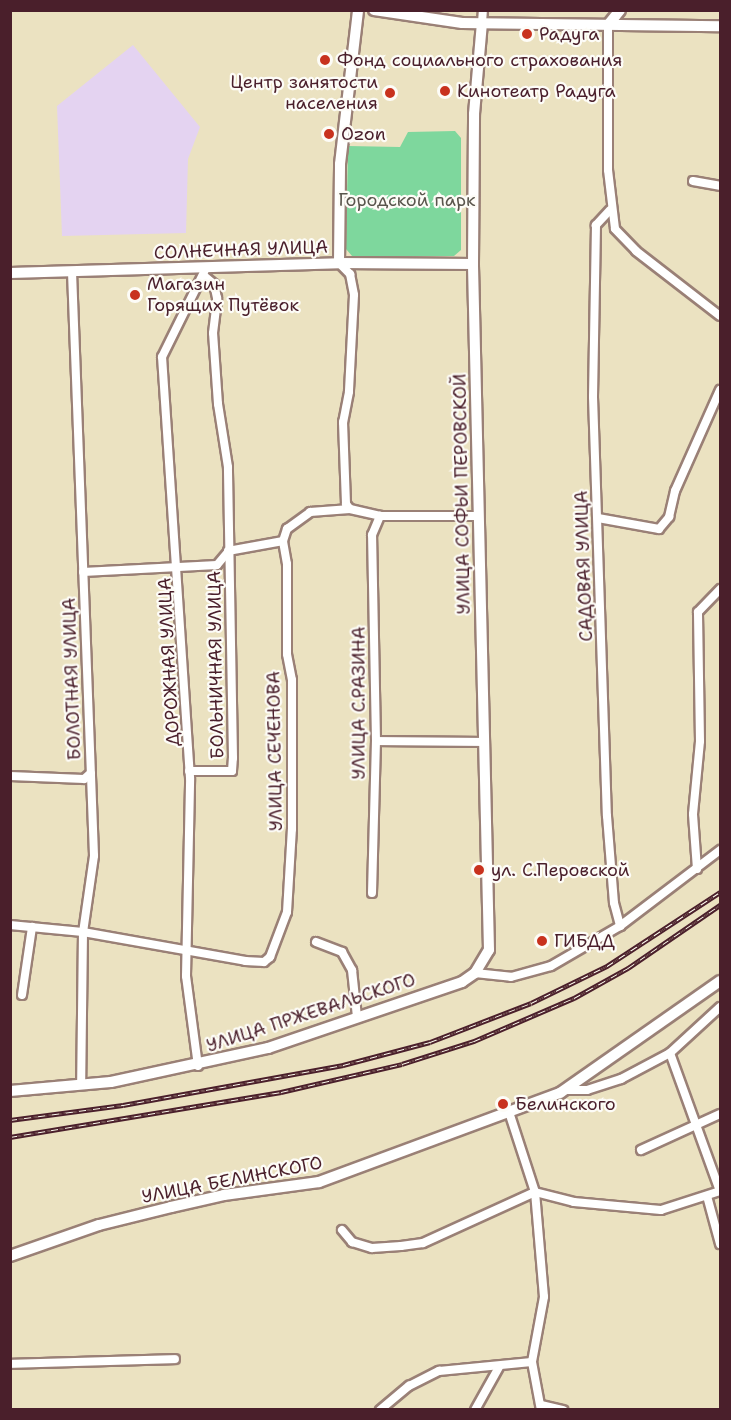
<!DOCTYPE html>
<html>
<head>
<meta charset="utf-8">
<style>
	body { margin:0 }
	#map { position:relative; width:731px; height:1420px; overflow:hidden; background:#ebe2c1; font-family:"Shantell Sans",sans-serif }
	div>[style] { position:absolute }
	.built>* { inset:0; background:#e4d3f1 }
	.green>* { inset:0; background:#7ed79d }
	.roads { filter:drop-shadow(2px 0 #9a8076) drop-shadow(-2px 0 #9a8076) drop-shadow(0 2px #9a8076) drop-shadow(0 -2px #9a8076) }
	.street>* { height:8px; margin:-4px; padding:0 4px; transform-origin:4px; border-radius:4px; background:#fff }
	.secondary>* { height:10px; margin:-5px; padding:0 5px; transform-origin:5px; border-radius:5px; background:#fff }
	.rail>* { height:4.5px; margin-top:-2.25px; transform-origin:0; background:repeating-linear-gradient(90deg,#fdfcf7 0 7px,#4a1f2b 0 14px); box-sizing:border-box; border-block:2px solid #4a1f2b }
	.dots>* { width:16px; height:16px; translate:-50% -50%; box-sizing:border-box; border:3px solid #fdfcf7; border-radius:50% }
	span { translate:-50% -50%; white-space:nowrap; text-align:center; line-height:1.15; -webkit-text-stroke:4.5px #fdfcf7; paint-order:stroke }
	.poi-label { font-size:18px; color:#4a1f2b }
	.left { translate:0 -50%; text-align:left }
	.right { translate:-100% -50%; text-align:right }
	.park-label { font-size:18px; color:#5a564d }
	.street-label { font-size:18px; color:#4a1f2b }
	.frame { position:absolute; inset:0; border:12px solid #4a1f2b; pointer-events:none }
</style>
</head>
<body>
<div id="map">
	<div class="built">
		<div style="clip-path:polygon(133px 45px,200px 127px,188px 159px,186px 233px,62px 236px,57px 106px)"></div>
	</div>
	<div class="green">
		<div style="clip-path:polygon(455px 131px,461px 138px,461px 250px,454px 256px,352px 256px,346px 249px,348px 146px,400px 147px,408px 132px)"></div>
	</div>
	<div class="roads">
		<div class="street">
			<div style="left:482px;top:23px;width:13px;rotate:-86deg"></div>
			<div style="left:608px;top:25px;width:145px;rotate:90deg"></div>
			<div style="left:608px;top:170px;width:59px;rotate:83.2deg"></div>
			<div style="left:615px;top:229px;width:30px;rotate:46deg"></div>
			<div style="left:636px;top:251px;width:106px;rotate:37.7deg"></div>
			<div style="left:693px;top:181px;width:27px;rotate:10deg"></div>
			<div style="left:610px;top:210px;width:21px;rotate:133deg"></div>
			<div style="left:596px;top:225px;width:172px;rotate:91deg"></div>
			<div style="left:593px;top:397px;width:419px;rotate:88.1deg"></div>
			<div style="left:607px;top:816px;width:87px;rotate:85.4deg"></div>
			<div style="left:614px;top:903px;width:24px;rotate:75deg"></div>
			<div style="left:339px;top:263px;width:16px;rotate:45deg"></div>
			<div style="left:350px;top:274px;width:21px;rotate:79deg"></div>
			<div style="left:354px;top:295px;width:97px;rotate:93deg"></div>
			<div style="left:349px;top:392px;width:31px;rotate:101deg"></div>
			<div style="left:343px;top:422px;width:82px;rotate:87.9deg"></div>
			<div style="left:346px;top:504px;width:6px;rotate:51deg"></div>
			<div style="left:72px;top:272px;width:584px;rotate:87.84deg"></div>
			<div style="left:94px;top:856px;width:77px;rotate:98.2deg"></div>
			<div style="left:83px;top:932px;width:153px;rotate:90.7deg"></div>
			<div style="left:598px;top:518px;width:62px;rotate:10.2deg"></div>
			<div style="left:659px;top:529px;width:16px;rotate:-50deg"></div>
			<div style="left:669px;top:517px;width:27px;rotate:-77deg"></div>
			<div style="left:675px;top:491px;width:111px;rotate:-66deg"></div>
			<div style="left:228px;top:551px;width:56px;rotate:-10.3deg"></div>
			<div style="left:283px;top:541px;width:13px;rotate:-72deg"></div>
			<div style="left:287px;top:529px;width:29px;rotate:-36deg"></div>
			<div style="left:310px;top:512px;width:40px;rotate:-4.3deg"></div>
			<div style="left:350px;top:509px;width:31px;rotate:13deg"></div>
			<div style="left:380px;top:516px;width:99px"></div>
			<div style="left:83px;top:572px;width:134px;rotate:-3deg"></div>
			<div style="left:217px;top:565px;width:17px;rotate:-50deg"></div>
			<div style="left:376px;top:741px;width:108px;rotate:0.5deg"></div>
			<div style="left:189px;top:771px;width:43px"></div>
			<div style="left:232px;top:771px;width:13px;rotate:-86deg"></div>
			<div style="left:233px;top:758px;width:291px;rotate:-91deg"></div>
			<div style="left:228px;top:467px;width:64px;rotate:-99deg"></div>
			<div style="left:218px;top:404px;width:71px;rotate:-94deg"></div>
			<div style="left:213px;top:333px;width:35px;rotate:-83deg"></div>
			<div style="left:217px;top:298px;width:14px;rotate:-102deg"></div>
			<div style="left:214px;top:284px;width:14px;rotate:-141deg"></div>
			<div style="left:10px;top:776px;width:74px;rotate:2.3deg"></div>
			<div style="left:84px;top:779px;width:9px;rotate:-41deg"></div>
			<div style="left:697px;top:869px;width:55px;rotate:-94.2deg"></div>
			<div style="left:693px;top:814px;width:73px;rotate:-84.5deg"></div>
			<div style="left:700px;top:741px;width:129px;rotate:-90.9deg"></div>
			<div style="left:698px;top:612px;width:32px;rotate:-46deg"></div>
			<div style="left:372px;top:893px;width:152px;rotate:-88.5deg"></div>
			<div style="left:376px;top:741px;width:206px;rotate:-91.1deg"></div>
			<div style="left:372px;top:535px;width:21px;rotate:-67deg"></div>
			<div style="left:10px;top:925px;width:73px;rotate:5.5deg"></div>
			<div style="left:83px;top:932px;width:165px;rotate:10.1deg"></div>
			<div style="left:245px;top:961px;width:19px;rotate:3deg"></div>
			<div style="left:264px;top:962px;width:8px;rotate:-40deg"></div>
			<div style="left:270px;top:957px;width:48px;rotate:-69.3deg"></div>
			<div style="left:287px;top:912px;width:83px;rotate:-86.6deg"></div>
			<div style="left:292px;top:829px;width:149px;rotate:-90deg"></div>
			<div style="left:292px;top:680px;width:26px;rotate:-101deg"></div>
			<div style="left:287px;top:654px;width:90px;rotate:-90deg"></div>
			<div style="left:287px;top:564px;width:23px;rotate:-100deg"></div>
			<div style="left:316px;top:942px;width:28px;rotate:21deg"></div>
			<div style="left:342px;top:952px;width:21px;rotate:61deg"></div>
			<div style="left:352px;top:970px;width:47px;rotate:83.9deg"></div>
			<div style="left:475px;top:973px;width:36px;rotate:6deg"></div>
			<div style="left:511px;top:977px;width:41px;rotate:-15.4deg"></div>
			<div style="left:551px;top:966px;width:80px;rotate:-30.1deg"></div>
			<div style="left:620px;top:926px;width:126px;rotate:-37.2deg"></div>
			<div style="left:22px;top:995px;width:69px;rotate:-81.6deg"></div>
			<div style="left:670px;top:1053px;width:147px;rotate:70.1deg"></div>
			<div style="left:198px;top:1066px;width:91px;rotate:-97.6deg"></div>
			<div style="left:186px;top:976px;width:198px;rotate:-88.8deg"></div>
			<div style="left:190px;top:778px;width:422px;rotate:-93.8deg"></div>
			<div style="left:162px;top:357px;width:99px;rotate:-63.7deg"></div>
			<div style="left:568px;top:1090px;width:19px"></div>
			<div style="left:587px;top:1090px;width:36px;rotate:-18deg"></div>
			<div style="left:621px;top:1079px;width:55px;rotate:-28deg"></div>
			<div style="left:670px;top:1053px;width:68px;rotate:-42.6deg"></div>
			<div style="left:509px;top:1112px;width:84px;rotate:72deg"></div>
			<div style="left:535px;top:1192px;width:105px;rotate:85.1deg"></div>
			<div style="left:544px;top:1297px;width:66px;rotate:100.5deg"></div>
			<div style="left:532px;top:1362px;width:49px;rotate:79.4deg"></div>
			<div style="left:641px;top:1150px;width:87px;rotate:-24.5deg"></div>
			<div style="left:707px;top:1196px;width:50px;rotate:74.8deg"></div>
			<div style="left:342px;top:1230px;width:16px;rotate:50deg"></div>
			<div style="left:352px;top:1242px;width:21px;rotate:17deg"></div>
			<div style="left:372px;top:1248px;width:29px;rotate:-4deg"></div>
			<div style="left:401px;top:1246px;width:22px;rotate:-8deg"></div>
			<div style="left:423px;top:1243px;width:123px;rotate:-24.5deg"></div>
			<div style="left:535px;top:1192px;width:40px;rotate:14.4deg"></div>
			<div style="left:574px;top:1202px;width:87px;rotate:5.3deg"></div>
			<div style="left:661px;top:1210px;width:62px;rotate:-17.9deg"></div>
			<div style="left:10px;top:1364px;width:165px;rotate:-1.7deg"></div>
			<div style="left:541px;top:1405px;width:23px;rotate:13deg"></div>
			<div style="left:380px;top:1410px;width:38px;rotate:-40deg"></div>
			<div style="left:409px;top:1386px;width:34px;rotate:-27deg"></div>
			<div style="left:439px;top:1371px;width:93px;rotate:-5.5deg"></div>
			<div style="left:475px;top:1410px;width:49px;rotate:-60.8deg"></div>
		</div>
		<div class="secondary">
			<div style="left:374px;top:10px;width:89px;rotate:8.4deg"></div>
			<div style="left:462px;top:23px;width:258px;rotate:0.7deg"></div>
			<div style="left:608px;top:25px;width:19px;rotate:-51deg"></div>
			<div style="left:339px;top:263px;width:99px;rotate:-89.4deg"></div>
			<div style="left:340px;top:164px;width:155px;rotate:-83.3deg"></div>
			<div style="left:10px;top:273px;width:329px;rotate:-1.7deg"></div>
			<div style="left:339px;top:263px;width:134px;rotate:0.4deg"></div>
			<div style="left:10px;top:1091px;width:101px;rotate:-5.1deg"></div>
			<div style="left:111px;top:1082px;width:161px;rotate:-12.2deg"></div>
			<div style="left:268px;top:1048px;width:205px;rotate:-18.8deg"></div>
			<div style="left:462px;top:982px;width:16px;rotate:-35deg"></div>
			<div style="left:475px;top:973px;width:27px;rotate:-59deg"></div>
			<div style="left:489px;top:950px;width:686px;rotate:-91.34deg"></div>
			<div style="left:473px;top:264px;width:150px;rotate:-89.6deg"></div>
			<div style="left:474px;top:114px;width:91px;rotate:-85deg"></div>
			<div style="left:10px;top:1256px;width:94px;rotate:-19.2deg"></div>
			<div style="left:99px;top:1225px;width:74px;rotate:-14deg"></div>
			<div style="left:171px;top:1207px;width:54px;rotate:-12.8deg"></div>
			<div style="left:224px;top:1195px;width:96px;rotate:-7.8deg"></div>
			<div style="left:319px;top:1182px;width:257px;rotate:-20.3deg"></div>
			<div style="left:560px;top:1093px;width:195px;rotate:-35deg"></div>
		</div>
	</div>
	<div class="rail">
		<div style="left:10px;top:1120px;width:114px;rotate:-7.6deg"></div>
		<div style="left:123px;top:1105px;width:224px;rotate:-10.3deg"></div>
		<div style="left:343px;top:1065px;width:90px;rotate:-14.8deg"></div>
		<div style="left:430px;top:1042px;width:108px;rotate:-21.1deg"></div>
		<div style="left:531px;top:1003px;width:85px;rotate:-26deg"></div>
		<div style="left:607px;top:966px;width:135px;rotate:-33.2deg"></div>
		<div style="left:10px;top:1137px;width:275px;rotate:-9.4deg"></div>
		<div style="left:281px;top:1092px;width:124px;rotate:-13deg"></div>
		<div style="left:402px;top:1064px;width:76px;rotate:-17.7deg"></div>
		<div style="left:474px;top:1041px;width:109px;rotate:-23.3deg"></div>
		<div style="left:574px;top:998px;width:62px;rotate:-29.1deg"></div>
		<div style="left:628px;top:968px;width:112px;rotate:-34.4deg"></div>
	</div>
	<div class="dots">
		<div style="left:527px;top:34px;background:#c8321e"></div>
		<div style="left:325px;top:60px;background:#c8321e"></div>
		<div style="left:445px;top:91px;background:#c8321e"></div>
		<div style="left:390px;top:93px;background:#c8321e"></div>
		<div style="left:329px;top:134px;background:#c8321e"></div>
		<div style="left:135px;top:295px;background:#c8321e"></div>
		<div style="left:479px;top:870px;background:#c8321e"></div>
		<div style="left:542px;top:941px;background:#c8321e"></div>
		<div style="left:503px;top:1104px;background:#c8321e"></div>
	</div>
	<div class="poi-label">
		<span class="left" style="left:539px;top:34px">Радуга</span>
		<span class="left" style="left:337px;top:60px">Фонд социального страхования</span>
		<span class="right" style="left:378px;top:93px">Центр занятости<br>населения</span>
		<span class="left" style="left:457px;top:91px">Кинотеатр Радуга</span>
		<span class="left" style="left:341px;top:134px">Ozon</span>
		<span class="left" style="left:147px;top:295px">Магазин<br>Горящих Путёвок</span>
		<span class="left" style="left:491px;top:870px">ул. С.Перовской</span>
		<span class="left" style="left:554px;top:941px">ГИБДД</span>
		<span class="left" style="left:515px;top:1104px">Белинского</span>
	</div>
	<div class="park-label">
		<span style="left:407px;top:200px">Городской парк</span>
	</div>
	<div class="street-label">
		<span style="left:241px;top:250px;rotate:-2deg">СОЛНЕЧНАЯ УЛИЦА</span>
		<span style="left:462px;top:494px;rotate:-91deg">УЛИЦА СОФЬИ ПЕРОВСКОЙ</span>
		<span style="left:584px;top:566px;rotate:-92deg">САДОВАЯ УЛИЦА</span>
		<span style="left:169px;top:662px;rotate:-93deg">ДОРОЖНАЯ УЛИЦА</span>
		<span style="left:216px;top:665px;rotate:-91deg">БОЛЬНИЧНАЯ УЛИЦА</span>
		<span style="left:72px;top:679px;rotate:-92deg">БОЛОТНАЯ УЛИЦА</span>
		<span style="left:359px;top:703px;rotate:-90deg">УЛИЦА С.РАЗИНА</span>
		<span style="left:275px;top:751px;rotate:-91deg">УЛИЦА СЕЧЕНОВА</span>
		<span style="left:311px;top:1013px;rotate:-18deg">УЛИЦА ПРЖЕВАЛЬСКОГО</span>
		<span style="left:232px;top:1180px;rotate:-11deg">УЛИЦА БЕЛИНСКОГО</span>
	</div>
	<div class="frame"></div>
</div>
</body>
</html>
